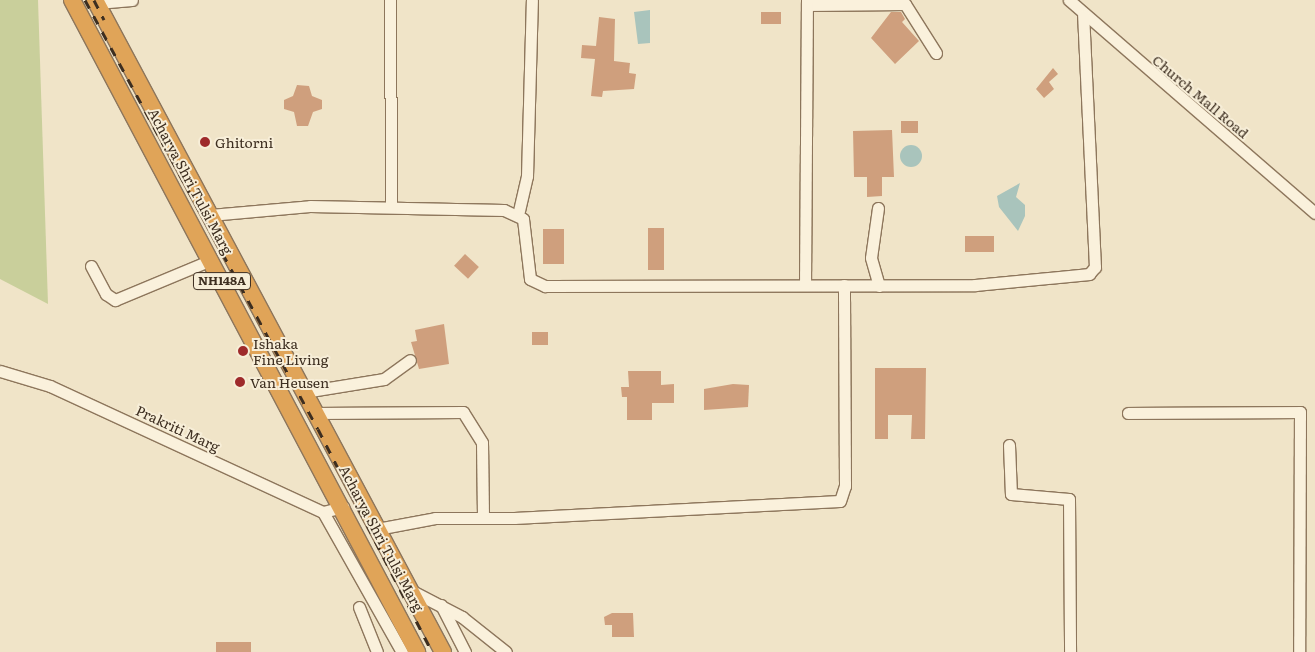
<!DOCTYPE html>
<html>
<head>
<meta charset="utf-8">
<style>
	body { margin:0 }
	#map { position:relative; width:1315px; height:652px; overflow:hidden; background:#f0e4c8; font-family:Literata,serif }
	div>[style] { position:absolute }
	.green>* { inset:0; background:#c9cf9b }
	.water>* { inset:0; background:#a9c4bc }
	.round { border-radius:50% }
	.building>* { inset:0; background:#cf9f7d; transform-origin:0 0 }
	.roads { filter:drop-shadow(1px 0 #8d765c) drop-shadow(-1px 0 #8d765c) drop-shadow(0 1px #8d765c) drop-shadow(0 -1px #8d765c) }
	.minor>* { height:11px; margin:-5.5px; padding:0 5.5px; transform-origin:5.5px; border-radius:5.5px; background:#faf1dc }
	.highway>* { height:16px; margin:-8px; padding:0 8px; transform-origin:8px; border-radius:8px; background:#e0a458 }
	.rail>* { height:3px; margin-top:-1.5px; transform-origin:0; background:repeating-linear-gradient(90deg,#3d2e20 0 9px,transparent 0 18px) }
	.dots>* { width:14px; height:14px; translate:-50% -50%; box-sizing:border-box; border:2px solid #f7eed8; border-radius:50% }
	span { translate:-50% -50%; white-space:nowrap; text-align:center; line-height:1.15; -webkit-text-stroke:4px #f7eed8; paint-order:stroke }
	.shield-label span { padding:1px 4px; background:#f7eed8; border:1px solid; border-radius:4px; -webkit-text-stroke-width:0 }
	.shield-label { font-size:12px; color:#3d2e20; font-weight:700 }
	.street-label { font-size:14px; color:#3d2e20 }
	.poi-label { font-size:14px; color:#3d2e20 }
	.left { translate:0 -50%; text-align:left }
</style>
</head>
<body>
<div id="map">
	<div class="green">
		<div style="clip-path:polygon(0 0,38px 0,48px 304px,0 279px)"></div>
	</div>
	<div class="water">
		<div style="clip-path:polygon(650px 10px,650px 43px,638px 44px,634px 12px)"></div>
		<div class="round" style="left:900px;top:145px;width:22px;height:22px"></div>
		<div style="clip-path:polygon(1020px 183px,1016px 197px,1025px 205px,1025px 216px,1018px 231px,999px 207px,997px 196px)"></div>
	</div>
	<div class="building">
		<div style="left:761px;top:12px;width:20px;height:12px"></div>
		<div style="clip-path:polygon(891px 12px,901px 12px,905px 19px,902px 22px,919px 41px,895px 64px,871px 38px)"></div>
		<div style="clip-path:polygon(599px 17px,615px 19px,614px 61px,630px 63px,629px 73px,636px 74px,634px 89px,603px 91px,602px 97px,591px 96px,595px 59px,581px 58px,582px 45px,596px 46px)"></div>
		<div style="clip-path:polygon(1053px 68px,1058px 74px,1049px 82px,1054px 89px,1044px 98px,1036px 89px)"></div>
		<div style="clip-path:polygon(297px 85px,309px 86px,312px 96px,322px 100px,322px 109px,313px 112px,308px 126px,297px 126px,294px 112px,284px 109px,284px 100px,293px 96px)"></div>
		<div style="left:918px;top:121px;width:12px;height:17px;rotate:90deg"></div>
		<div style="clip-path:polygon(892px 130px,894px 177px,882px 177px,882px 196px,867px 197px,867px 177px,854px 177px,853px 131px)"></div>
		<div style="left:648px;top:228px;width:16px;height:42px"></div>
		<div style="left:543px;top:229px;width:21px;height:35px"></div>
		<div style="left:965px;top:236px;width:29px;height:16px"></div>
		<div style="left:465px;top:254px;width:19px;height:16px;rotate:43deg"></div>
		<div style="clip-path:polygon(444px 324px,449px 364px,419px 369px,411px 342px,417px 341px,415px 330px)"></div>
		<div style="left:532px;top:332px;width:16px;height:13px"></div>
		<div style="clip-path:polygon(875px 368px,926px 368px,925px 439px,911px 439px,912px 415px,888px 415px,888px 439px,875px 439px)"></div>
		<div style="clip-path:polygon(628px 371px,661px 371px,661px 385px,674px 384px,674px 403px,652px 403px,652px 420px,627px 420px,627px 397px,622px 397px,621px 387px,629px 387px)"></div>
		<div style="clip-path:polygon(733px 384px,749px 385px,748px 407px,704px 410px,704px 389px)"></div>
		<div style="clip-path:polygon(612px 613px,633px 613px,634px 637px,612px 637px,612px 625px,605px 625px,604px 617px)"></div>
		<div style="left:216px;top:642px;width:35px;height:10px"></div>
	</div>
	<div class="roads">
		<div class="minor">
			<div style="left:390px;top:0;width:205px;rotate:89.7deg"></div>
			<div style="left:1069px;top:0;width:325px;rotate:40.9deg"></div>
			<div style="left:97px;top:3px;width:35px;rotate:-5deg"></div>
			<div style="left:807px;top:5px;width:98px;rotate:-0.6deg"></div>
			<div style="left:905px;top:4px;width:58px;rotate:57.7deg"></div>
			<div style="left:878px;top:208px;width:50px;rotate:98deg"></div>
			<div style="left:871px;top:258px;width:29px;rotate:74deg"></div>
			<div style="left:210px;top:215px;width:100px;rotate:-5.1deg"></div>
			<div style="left:310px;top:206px;width:194px;rotate:1.2deg"></div>
			<div style="left:504px;top:210px;width:21px;rotate:25deg"></div>
			<div style="left:523px;top:219px;width:60px;rotate:83.3deg"></div>
			<div style="left:530px;top:279px;width:17px;rotate:25deg"></div>
			<div style="left:545px;top:286px;width:430px;rotate:-0.1deg"></div>
			<div style="left:975px;top:285px;width:115px;rotate:-5.5deg"></div>
			<div style="left:1089px;top:274px;width:9px;rotate:-49deg"></div>
			<div style="left:1095px;top:267px;width:252px;rotate:-92.7deg"></div>
			<div style="left:518px;top:215px;width:40px;rotate:-77deg"></div>
			<div style="left:527px;top:176px;width:176px;rotate:-88.4deg"></div>
			<div style="left:91px;top:266px;width:32px;rotate:62deg"></div>
			<div style="left:106px;top:294px;width:11px;rotate:34deg"></div>
			<div style="left:115px;top:300px;width:104px;rotate:-22.6deg"></div>
			<div style="left:805px;top:284px;width:284px;rotate:-89.6deg"></div>
			<div style="left:0;top:371px;width:52px;rotate:16.7deg"></div>
			<div style="left:50px;top:386px;width:301px;rotate:24.8deg"></div>
			<div style="left:323px;top:512px;width:21px;rotate:-14deg"></div>
			<div style="left:304px;top:392px;width:81px;rotate:-9.2deg"></div>
			<div style="left:384px;top:379px;width:32px;rotate:-36deg"></div>
			<div style="left:315px;top:413px;width:148px;rotate:-0.4deg"></div>
			<div style="left:463px;top:412px;width:36px;rotate:58deg"></div>
			<div style="left:482px;top:443px;width:75px;rotate:89.2deg"></div>
			<div style="left:1128px;top:413px;width:172px;rotate:-0.3deg"></div>
			<div style="left:1300px;top:412px;width:240px;rotate:90.2deg"></div>
			<div style="left:1009px;top:445px;width:49px;rotate:87.7deg"></div>
			<div style="left:1011px;top:494px;width:58px;rotate:4.9deg"></div>
			<div style="left:1069px;top:499px;width:153px;rotate:89.6deg"></div>
			<div style="left:323px;top:512px;width:161px;rotate:60.6deg"></div>
			<div style="left:377px;top:529px;width:59px;rotate:-10.7deg"></div>
			<div style="left:435px;top:518px;width:79px"></div>
			<div style="left:514px;top:518px;width:326px;rotate:-3deg"></div>
			<div style="left:840px;top:501px;width:16px;rotate:-72deg"></div>
			<div style="left:845px;top:486px;width:201px;rotate:-90.3deg"></div>
			<div style="left:410px;top:590px;width:59px;rotate:27.4deg"></div>
			<div style="left:462px;top:617px;width:56px;rotate:38.5deg"></div>
			<div style="left:441px;top:605px;width:53px;rotate:62.9deg"></div>
			<div style="left:359px;top:607px;width:48px;rotate:68.2deg"></div>
		</div>
		<div class="highway">
			<div style="left:72px;top:0;width:738px;rotate:62.11deg"></div>
			<div style="left:95px;top:0;width:739px;rotate:61.91deg"></div>
		</div>
	</div>
	<div class="rail">
		<div style="left:85px;top:0;width:488px;rotate:61.5deg"></div>
		<div style="left:318px;top:429px;width:250px;rotate:62.9deg"></div>
		<div style="left:94px;top:0;width:22px;rotate:63deg"></div>
	</div>
	<div class="dots">
		<div style="left:205px;top:142px;background:#9e2a2b"></div>
		<div style="left:243px;top:351px;background:#9e2a2b"></div>
		<div style="left:240px;top:382px;background:#9e2a2b"></div>
	</div>
	<div class="shield-label">
		<span style="left:222px;top:281px">NH148A</span>
	</div>
	<div class="street-label">
		<span style="left:1201px;top:96px;rotate:40deg">Church Mall Road</span>
		<span style="left:191px;top:181px;rotate:62deg">Acharya Shri Tulsi Marg</span>
		<span style="left:178px;top:428px;rotate:25deg">Prakriti Marg</span>
		<span style="left:382px;top:538px;rotate:62deg">Acharya Shri Tulsi Marg</span>
	</div>
	<div class="poi-label">
		<span class="left" style="left:215px;top:142px">Ghitorni</span>
		<span class="left" style="left:253px;top:351px">Ishaka<br>Fine Living</span>
		<span class="left" style="left:250px;top:382px">Van Heusen</span>
	</div>
</div>
</body>
</html>
